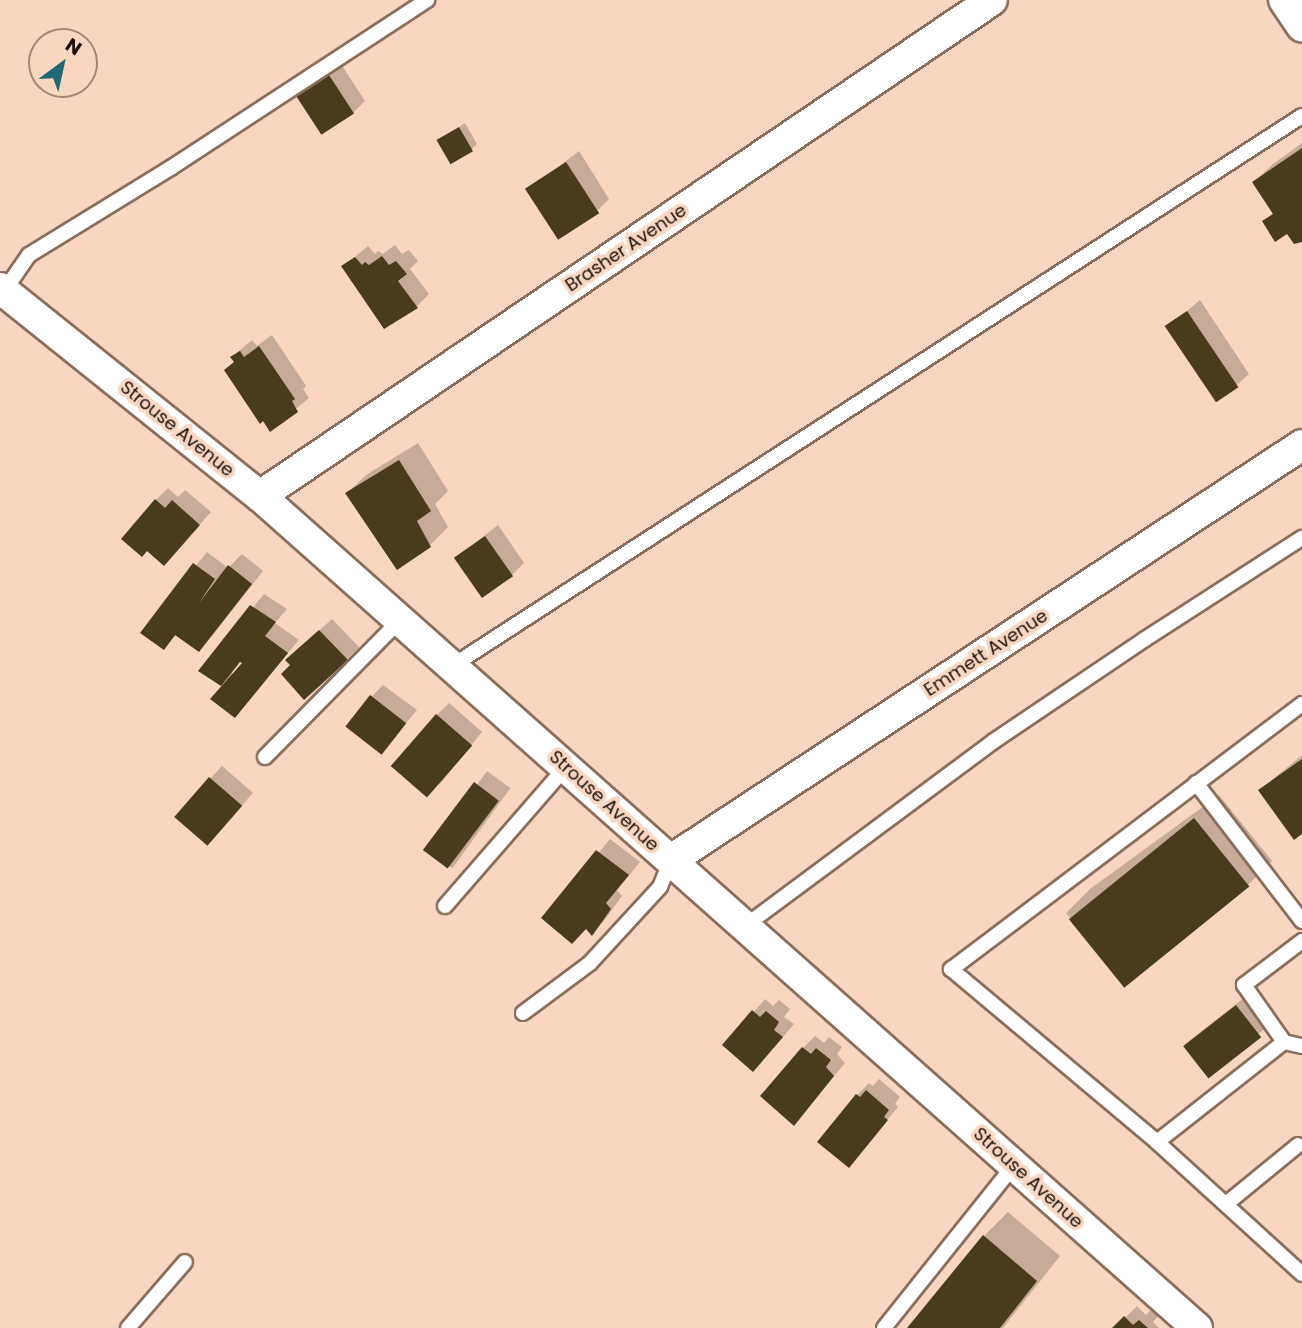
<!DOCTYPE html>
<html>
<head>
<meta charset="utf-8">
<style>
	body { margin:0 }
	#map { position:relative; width:1302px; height:1328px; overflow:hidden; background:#f8d6c1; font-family:Poppins,sans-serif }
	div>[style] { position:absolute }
	.shadow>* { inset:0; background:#0003; transform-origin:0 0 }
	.building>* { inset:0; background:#483b1e; transform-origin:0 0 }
	.roads { filter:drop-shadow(2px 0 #8a6d5a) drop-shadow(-2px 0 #8a6d5a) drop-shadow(0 2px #8a6d5a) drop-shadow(0 -2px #8a6d5a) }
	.lane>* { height:14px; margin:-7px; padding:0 7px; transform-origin:7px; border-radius:7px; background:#fff }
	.street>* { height:30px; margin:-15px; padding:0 15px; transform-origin:15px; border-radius:15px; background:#fff }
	span { translate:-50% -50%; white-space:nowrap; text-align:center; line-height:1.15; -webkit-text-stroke:7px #f8d6c1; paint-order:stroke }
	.street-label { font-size:18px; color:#1b1009 }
	.north { position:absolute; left:28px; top:28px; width:70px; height:70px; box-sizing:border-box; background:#f8d6c1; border:2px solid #a08777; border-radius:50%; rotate:33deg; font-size:19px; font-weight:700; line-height:28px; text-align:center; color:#1b1009 }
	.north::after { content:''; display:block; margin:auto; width:24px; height:32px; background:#206776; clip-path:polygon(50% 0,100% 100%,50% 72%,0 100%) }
</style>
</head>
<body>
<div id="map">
	<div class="shadow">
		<div style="clip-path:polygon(341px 64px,365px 101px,353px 113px,298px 96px,310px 84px)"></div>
		<div style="clip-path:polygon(465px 123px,477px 144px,472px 149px,440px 140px)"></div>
		<div style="clip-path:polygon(1302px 143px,1302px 240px,1264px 222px,1274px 212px,1254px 182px,1273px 164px)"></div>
		<div style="clip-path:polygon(579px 151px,609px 199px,597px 211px,528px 190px)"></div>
		<div style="clip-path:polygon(395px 245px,402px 254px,409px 250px,418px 261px,410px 269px,429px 294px,417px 306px,344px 266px,368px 246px,375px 254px,378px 251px,383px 254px)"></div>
		<div style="clip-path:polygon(1200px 300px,1249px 374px,1236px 386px,1168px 327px)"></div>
		<div style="clip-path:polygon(272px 335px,306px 386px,303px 389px,309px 398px,271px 429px,232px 357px,252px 340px,257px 346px)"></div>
		<div style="clip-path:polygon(418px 443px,448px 491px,435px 504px,448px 527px,430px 545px,347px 493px,366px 475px)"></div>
		<div style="clip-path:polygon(168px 488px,178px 497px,185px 490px,211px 512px,176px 551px,156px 500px)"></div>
		<div style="clip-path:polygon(498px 525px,524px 563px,512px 575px,456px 558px)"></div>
		<div style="clip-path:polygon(207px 552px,228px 568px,242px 554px,263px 571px,211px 637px,177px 634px,164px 648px,142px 632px)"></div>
		<div style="clip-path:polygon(evenodd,264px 594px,287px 609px,275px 623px,299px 640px,235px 715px,224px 686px,201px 670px,264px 594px,239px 659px,245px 663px,234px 675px,230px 672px,239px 659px)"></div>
		<div style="clip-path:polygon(332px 619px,359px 647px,347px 659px,293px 664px,300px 648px)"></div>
		<div style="clip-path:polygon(383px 685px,417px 710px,382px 752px,371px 697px)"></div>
		<div style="clip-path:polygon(449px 703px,482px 732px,439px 785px,437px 715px)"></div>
		<div style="clip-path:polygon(1302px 755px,1302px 832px,1260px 790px)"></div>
		<div style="clip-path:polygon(222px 766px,253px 793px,222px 828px,210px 779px)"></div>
		<div style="left:487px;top:771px;width:29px;height:99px;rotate:36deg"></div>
		<div style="clip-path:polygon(1219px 795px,1272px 861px,1248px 885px,1120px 980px,1066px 913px,1090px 889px)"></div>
		<div style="clip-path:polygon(610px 839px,640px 862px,617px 890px,622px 896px,604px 921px,592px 933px,586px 927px,544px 918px)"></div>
		<div style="left:1249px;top:994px;width:37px;height:82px;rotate:52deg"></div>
		<div style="clip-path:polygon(765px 999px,773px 1006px,779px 1000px,790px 1009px,784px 1017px,794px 1024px,765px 1058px,725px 1045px)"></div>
		<div style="clip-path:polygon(815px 1036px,824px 1043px,829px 1037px,842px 1047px,837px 1054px,845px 1063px,805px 1111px,803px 1048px)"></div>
		<div style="clip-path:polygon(879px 1079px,900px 1097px,895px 1104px,898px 1107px,860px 1153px,819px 1142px,857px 1095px,869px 1083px,873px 1086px)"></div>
		<div style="clip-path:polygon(1008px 1212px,1060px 1256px,1003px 1328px,910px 1328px,984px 1236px)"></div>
		<div style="clip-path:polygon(1137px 1306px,1146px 1315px,1152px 1309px,1159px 1315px,1153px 1322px,1159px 1328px,1115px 1328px)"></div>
	</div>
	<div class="building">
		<div style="left:329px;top:75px;width:46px;height:39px;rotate:57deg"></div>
		<div style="left:459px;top:127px;width:28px;height:26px;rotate:60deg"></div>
		<div style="clip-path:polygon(1302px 148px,1302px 242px,1294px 244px,1287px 234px,1275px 242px,1262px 221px,1273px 214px,1252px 182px)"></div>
		<div style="left:566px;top:162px;width:61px;height:49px;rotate:57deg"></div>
		<div style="clip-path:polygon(382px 256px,389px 265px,396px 261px,407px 274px,398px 281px,418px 308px,384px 329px,341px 266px,355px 257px,362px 265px,365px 262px,369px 265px)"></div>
		<div style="left:1187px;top:311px;width:92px;height:27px;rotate:56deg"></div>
		<div style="clip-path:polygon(259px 346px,295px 399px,292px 401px,298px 412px,270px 432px,263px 421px,260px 424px,224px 370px,234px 362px,230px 357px,240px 351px,244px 357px)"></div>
		<div style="clip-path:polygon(399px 460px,431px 511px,417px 521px,431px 547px,397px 570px,345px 493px)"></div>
		<div style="clip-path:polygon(155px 499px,165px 508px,172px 500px,200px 525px,164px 566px,147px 551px,142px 557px,121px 539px)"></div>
		<div style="left:485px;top:536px;width:49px;height:38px;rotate:55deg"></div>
		<div style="clip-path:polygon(193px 563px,215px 579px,199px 603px,228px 565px,252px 584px,199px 652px,175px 635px,164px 650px,140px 633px)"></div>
		<div style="clip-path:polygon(250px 605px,276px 622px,265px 636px,288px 653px,235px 718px,210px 699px,242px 663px,240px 662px,221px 686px,198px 671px)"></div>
		<div style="clip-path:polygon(319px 630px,348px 660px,304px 700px,281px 674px,290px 665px,285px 660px)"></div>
		<div style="left:370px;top:695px;width:46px;height:40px;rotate:38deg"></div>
		<div style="left:436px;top:714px;width:48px;height:69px;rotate:41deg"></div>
		<div style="clip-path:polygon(1302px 759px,1302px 834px,1294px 840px,1258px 790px)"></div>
		<div style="left:209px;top:777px;width:44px;height:53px;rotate:41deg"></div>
		<div style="left:474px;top:782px;width:31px;height:85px;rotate:37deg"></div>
		<div style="left:1194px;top:818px;width:88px;height:161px;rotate:51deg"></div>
		<div style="clip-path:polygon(596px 850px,629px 875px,606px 903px,611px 909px,592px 936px,586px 929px,572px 944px,541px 918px)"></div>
		<div style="left:1236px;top:1005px;width:41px;height:67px;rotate:52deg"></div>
		<div style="clip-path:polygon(752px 1010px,760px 1017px,766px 1011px,779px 1022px,774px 1030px,783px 1037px,753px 1072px,722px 1045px)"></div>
		<div style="clip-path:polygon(802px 1047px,811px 1054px,816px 1048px,831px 1060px,826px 1067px,834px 1076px,794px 1126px,760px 1096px)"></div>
		<div style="clip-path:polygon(866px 1090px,889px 1110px,884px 1117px,888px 1120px,849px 1168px,817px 1142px,856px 1094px,860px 1097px)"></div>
		<div style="clip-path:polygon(983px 1235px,1037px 1281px,1000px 1328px,907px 1328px)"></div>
		<div style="clip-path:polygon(1124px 1316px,1133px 1325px,1139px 1320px,1148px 1328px,1112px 1328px)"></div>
	</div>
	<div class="roads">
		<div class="lane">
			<div style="left:4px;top:291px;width:44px;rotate:-55.2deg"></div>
			<div style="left:29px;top:255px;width:168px;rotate:-31.6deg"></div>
			<div style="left:172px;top:167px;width:305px;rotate:-33.2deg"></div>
			<div style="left:452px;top:666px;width:1012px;rotate:-32.91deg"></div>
			<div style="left:1302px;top:704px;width:440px;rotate:142.9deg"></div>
			<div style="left:951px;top:969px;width:269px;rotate:40deg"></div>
			<div style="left:1157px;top:1142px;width:196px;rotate:42.3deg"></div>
			<div style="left:265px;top:757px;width:192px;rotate:-45.4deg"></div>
			<div style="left:1196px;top:783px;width:174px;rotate:52.5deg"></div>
			<div style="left:445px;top:906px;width:184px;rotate:-49deg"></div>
			<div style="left:745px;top:926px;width:310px;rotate:-36.6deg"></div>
			<div style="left:994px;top:741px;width:182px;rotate:-34deg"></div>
			<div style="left:1145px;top:639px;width:187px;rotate:-32.8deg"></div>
			<div style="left:1302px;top:941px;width:73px;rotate:142.8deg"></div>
			<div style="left:1244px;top:985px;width:70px;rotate:54.9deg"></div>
			<div style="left:1284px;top:1042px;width:18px;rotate:13deg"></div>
			<div style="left:523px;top:1013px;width:84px;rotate:-36.7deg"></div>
			<div style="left:590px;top:963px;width:103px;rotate:-47.4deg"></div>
			<div style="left:660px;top:887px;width:29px;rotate:-68deg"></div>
			<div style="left:1157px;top:1142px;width:162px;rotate:-38.2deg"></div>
			<div style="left:1226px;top:1204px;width:93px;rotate:-39.3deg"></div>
			<div style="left:128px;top:1328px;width:87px;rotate:-49.2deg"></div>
			<div style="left:884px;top:1328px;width:208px;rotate:-51.4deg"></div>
		</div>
		<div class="street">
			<div style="left:1284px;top:0;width:32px;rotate:56deg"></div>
			<div style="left:0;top:288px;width:333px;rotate:38.7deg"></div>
			<div style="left:260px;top:496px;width:1253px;rotate:41.6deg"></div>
			<div style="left:260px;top:496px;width:884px;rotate:-34.12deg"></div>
			<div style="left:671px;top:860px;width:755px;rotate:-33.33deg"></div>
		</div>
	</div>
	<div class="street-label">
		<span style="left:626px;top:248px;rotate:-34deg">Brasher Avenue</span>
		<span style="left:177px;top:429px;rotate:39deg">Strouse Avenue</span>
		<span style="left:986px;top:653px;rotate:-33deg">Emmett Avenue</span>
		<span style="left:604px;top:801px;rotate:42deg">Strouse Avenue</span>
		<span style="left:1028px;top:1178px;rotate:42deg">Strouse Avenue</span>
	</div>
	<div class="north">N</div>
</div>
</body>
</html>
